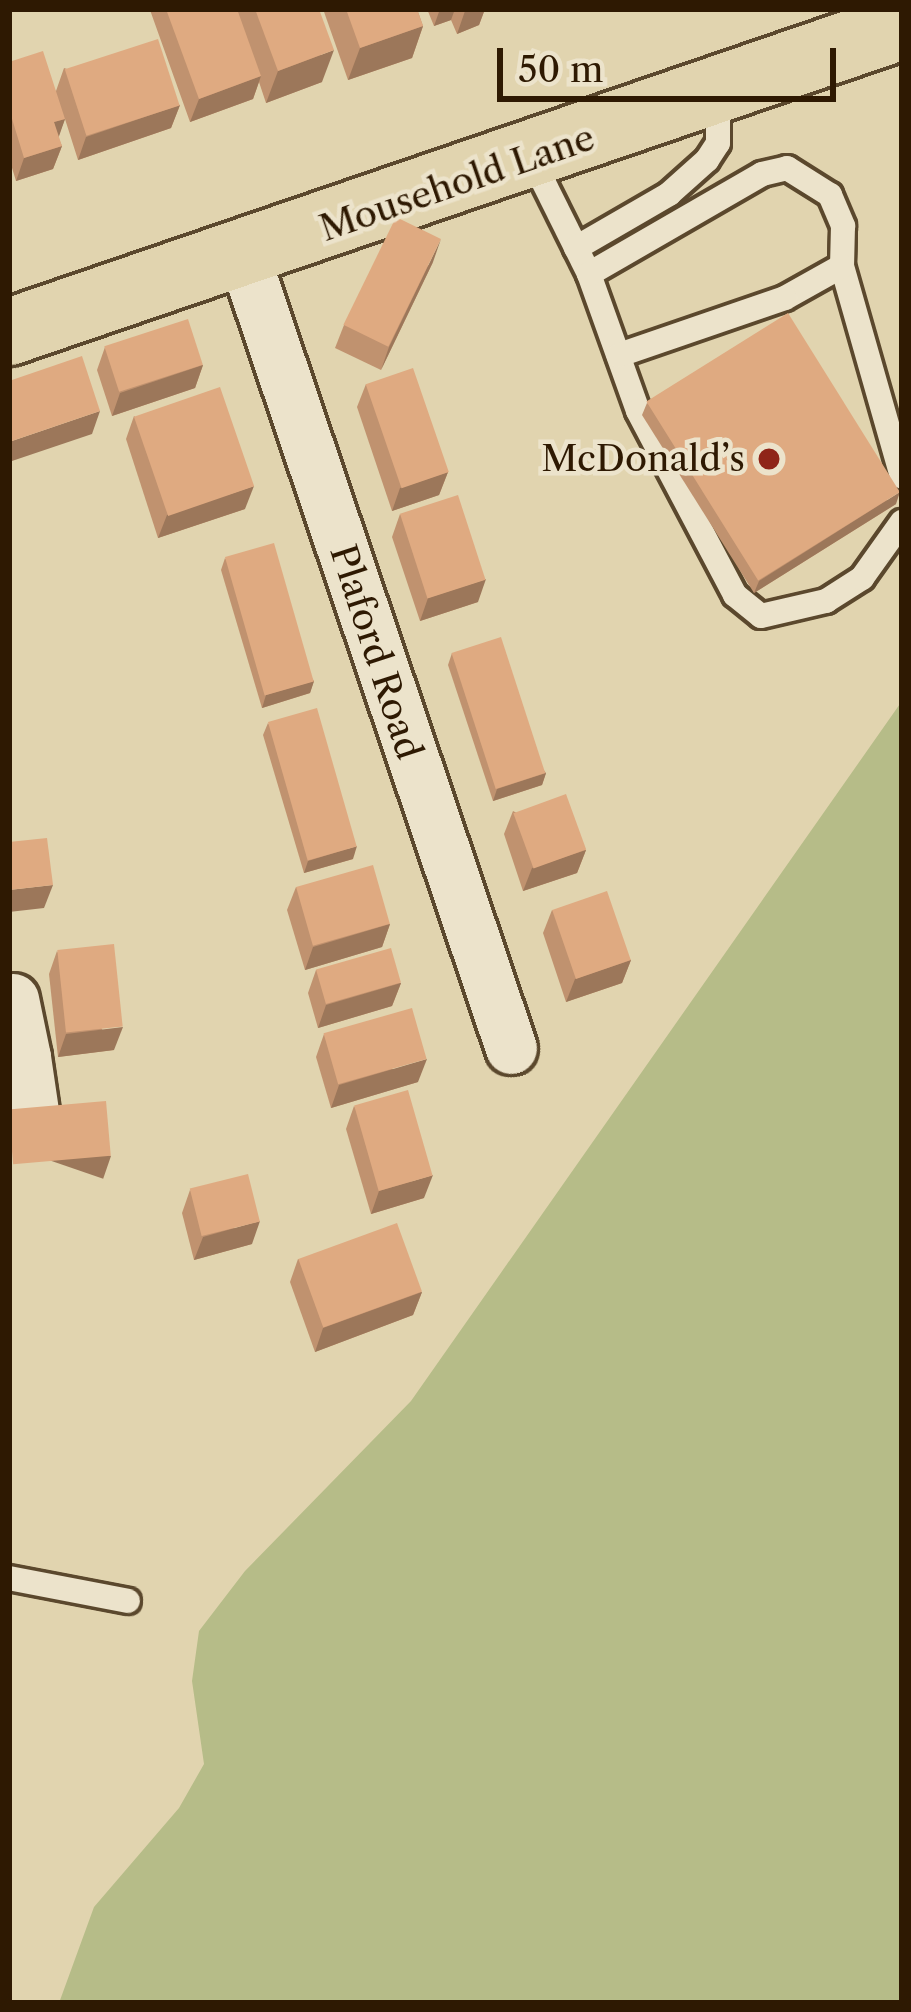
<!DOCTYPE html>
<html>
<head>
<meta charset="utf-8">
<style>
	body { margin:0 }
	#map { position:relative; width:911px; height:2012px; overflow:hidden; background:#e1d4af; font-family:"Libre Caslon Text",serif }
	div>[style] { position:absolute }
	.green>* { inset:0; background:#b6bc88 }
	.roads { filter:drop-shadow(3px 0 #5b482d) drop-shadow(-3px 0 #5b482d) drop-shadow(0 3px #5b482d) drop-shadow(0 -3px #5b482d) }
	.lane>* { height:24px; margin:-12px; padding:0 12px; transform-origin:12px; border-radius:12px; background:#ece3cb }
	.street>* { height:51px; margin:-25.5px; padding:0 25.5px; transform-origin:25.5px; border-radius:25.5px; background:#ece3cb }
	.highway>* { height:66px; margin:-33px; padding:0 33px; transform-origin:33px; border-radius:33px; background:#e1d4af }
	.wall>* { inset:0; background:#c0926f }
	.shaded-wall>* { inset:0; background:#9c775a; transform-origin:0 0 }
	.building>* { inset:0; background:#dfaa81; transform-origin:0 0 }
	.dots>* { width:33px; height:33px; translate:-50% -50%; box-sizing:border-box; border:6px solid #ece3cb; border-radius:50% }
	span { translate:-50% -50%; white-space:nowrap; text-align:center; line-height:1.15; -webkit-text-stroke:9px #ece3cb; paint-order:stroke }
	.street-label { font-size:36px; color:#2e1902 }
	.poi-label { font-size:36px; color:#2e1902 }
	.right { translate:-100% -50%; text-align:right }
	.frame { position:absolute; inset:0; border:12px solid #2e1902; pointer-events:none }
	.scale { position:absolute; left:497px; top:48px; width:339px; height:54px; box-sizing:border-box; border:6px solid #2e1902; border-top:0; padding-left:15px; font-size:36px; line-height:42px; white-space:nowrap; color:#2e1902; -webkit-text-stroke:9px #ece3cb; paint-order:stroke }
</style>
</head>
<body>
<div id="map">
	<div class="green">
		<div style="clip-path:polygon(902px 701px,902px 2003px,59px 2003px,94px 1907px,179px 1808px,204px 1764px,192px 1681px,199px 1631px,245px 1571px,411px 1401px)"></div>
	</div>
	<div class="roads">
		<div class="lane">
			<div style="left:532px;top:159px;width:128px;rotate:63.6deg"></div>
			<div style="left:589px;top:274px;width:145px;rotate:70.3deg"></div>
			<div style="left:638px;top:411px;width:208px;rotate:62.2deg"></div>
			<div style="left:735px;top:595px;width:33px;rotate:39deg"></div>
			<div style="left:761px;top:616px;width:67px;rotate:-13deg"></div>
			<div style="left:826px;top:601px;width:43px;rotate:-32.6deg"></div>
			<div style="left:862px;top:578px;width:69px;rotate:-54.5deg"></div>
			<div style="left:576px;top:248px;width:108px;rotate:-30.1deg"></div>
			<div style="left:669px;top:194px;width:51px;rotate:-41.8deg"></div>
			<div style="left:707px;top:160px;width:20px;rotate:-57deg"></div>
			<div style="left:718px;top:143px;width:48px;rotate:-90deg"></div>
			<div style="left:842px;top:266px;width:219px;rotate:74.1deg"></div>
			<div style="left:589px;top:274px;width:200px;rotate:-30deg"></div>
			<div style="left:762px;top:174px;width:26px;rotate:-13deg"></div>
			<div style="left:787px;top:168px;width:51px;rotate:32.1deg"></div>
			<div style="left:830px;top:195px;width:34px;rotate:67deg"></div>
			<div style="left:843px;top:226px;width:40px;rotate:91.4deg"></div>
			<div style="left:842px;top:266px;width:65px;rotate:150.7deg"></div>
			<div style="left:785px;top:298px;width:176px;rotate:161deg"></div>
			<div style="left:9px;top:1578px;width:121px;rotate:10.9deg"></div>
		</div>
		<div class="street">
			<div style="left:243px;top:254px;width:838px;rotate:71.35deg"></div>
			<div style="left:13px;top:999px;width:59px;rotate:78.3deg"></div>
			<div style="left:9px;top:1059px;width:16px;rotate:-7deg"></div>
			<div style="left:25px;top:1057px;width:62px;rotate:81.6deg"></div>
		</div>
		<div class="highway">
			<div style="left:9px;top:332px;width:944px;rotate:-18.91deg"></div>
		</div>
	</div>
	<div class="wall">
		<div style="clip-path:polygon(319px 9px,322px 82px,266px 103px,259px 82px,253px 99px,190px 122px,150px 10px)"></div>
		<div style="clip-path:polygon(323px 9px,417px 9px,423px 26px,412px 58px,348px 80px)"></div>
		<div style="clip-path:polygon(427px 9px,485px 9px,479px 25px,457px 34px,451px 20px,434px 26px)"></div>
		<div style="clip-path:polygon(9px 62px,56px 91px,64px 68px,180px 105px,171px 128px,78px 160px,65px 119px,58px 137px,62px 146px,53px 169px,16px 181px,9px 158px)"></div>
		<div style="clip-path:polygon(433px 262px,381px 370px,335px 348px,344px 325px)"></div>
		<div style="clip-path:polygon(105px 347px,203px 365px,195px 388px,112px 416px,97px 370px)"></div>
		<div style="clip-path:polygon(366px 384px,448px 472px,439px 495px,392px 511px,357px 407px)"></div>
		<div style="clip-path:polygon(647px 403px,896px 504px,754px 593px,642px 415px)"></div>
		<div style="clip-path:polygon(134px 416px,245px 509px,158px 538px,126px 439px)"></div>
		<div style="clip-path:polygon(400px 514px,478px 602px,420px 621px,392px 537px)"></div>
		<div style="clip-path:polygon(225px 558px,314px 681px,310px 693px,262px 708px,221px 570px)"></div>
		<div style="clip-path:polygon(452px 653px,546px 773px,542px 785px,493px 801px,448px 665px)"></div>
		<div style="clip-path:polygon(268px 723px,353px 859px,304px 873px,263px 735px)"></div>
		<div style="clip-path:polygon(513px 811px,586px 850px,577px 873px,523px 891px,504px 834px)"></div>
		<div style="clip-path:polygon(296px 887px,390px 924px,382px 947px,305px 970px,287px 910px)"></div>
		<div style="clip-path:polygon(552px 910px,631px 960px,622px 983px,566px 1002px,543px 933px)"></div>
		<div style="clip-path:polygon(57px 951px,114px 1050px,58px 1057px,49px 974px)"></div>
		<div style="clip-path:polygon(316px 970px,401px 983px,392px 1006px,318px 1028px,308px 993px)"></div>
		<div style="clip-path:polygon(324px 1034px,418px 1082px,331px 1108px,316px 1057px)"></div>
		<div style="clip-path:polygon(354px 1106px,424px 1198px,371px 1214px,346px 1129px)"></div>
		<div style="clip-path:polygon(190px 1190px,252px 1244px,194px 1260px,182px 1213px)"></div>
		<div style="clip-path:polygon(298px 1259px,422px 1292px,413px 1315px,315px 1352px,290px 1282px)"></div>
	</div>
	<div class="shaded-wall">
		<div style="clip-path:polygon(440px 9px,455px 9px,451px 20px,434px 26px)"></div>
		<div style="clip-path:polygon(470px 9px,485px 9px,479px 25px,457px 34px,465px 11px)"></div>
		<div style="clip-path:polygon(423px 26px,412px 58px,348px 80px,360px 48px)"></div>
		<div style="clip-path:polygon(334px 50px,322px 82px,266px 103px,278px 71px)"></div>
		<div style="clip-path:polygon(261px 76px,253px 99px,190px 122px,199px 99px)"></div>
		<div style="clip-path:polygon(180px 105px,171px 128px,78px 160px,86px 137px)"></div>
		<div style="clip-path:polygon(65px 119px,57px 142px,54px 122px)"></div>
		<div style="clip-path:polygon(62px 146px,53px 169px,16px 181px,24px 158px)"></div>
		<div style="clip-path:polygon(441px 239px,433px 262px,381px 370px,389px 347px)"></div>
		<div style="clip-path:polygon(203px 365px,195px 388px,112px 416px,120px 393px)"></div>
		<div style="clip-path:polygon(100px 411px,92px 434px,9px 462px,9px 442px)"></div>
		<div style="clip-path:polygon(448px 472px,439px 495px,392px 511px,400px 488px)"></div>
		<div style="clip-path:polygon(254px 486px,245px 509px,158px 538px,167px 515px)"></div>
		<div style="clip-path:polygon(900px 492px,896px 504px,754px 593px,759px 581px)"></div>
		<div style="clip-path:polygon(486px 579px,478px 602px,420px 621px,428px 598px)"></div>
		<div style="clip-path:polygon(314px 681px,310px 693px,262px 708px,266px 695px)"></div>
		<div style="clip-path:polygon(546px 773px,542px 785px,493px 801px,497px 789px)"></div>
		<div style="clip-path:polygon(357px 846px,353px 859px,304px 873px,308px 861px)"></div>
		<div style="clip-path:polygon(586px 850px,577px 873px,523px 891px,532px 868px)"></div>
		<div style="clip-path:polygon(53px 885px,44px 908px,9px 912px,9px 890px)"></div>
		<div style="clip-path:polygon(390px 924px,382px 947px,305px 970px,313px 947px)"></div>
		<div style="clip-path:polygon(631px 960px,622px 983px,566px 1002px,575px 979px)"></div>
		<div style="clip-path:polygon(401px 983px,392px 1006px,318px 1028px,326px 1005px)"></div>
		<div style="clip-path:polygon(123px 1027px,114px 1050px,58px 1057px,66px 1034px)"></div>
		<div style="clip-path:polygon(427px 1059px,418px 1082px,331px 1108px,339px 1085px)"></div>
		<div style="left:111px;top:1156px;width:24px;height:103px;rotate:109deg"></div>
		<div style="clip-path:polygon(433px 1175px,424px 1198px,371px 1214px,379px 1191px)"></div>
		<div style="clip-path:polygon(260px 1221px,252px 1244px,194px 1260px,203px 1237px)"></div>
		<div style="clip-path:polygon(422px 1292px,413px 1315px,315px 1352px,323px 1328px)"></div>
	</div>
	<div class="building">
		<div style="clip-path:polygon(166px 9px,237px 9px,261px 76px,199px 99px)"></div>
		<div style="clip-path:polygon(255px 9px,319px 9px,334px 50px,278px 71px)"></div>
		<div style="clip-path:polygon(346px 9px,417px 9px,423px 26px,360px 48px)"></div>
		<div style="left:158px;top:39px;width:70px;height:98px;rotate:72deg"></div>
		<div style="clip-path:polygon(43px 51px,65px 119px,54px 122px,62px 146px,24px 158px,9px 109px,9px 62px)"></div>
		<div style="left:396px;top:217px;width:50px;height:120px;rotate:26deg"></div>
		<div style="left:788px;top:313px;width:211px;height:167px;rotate:58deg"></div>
		<div style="left:188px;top:319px;width:48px;height:88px;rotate:72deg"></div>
		<div style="clip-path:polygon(82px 356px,100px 411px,9px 442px,9px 381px)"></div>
		<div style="left:413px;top:368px;width:110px;height:50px;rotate:71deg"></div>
		<div style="left:220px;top:387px;width:105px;height:91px;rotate:71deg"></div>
		<div style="left:458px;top:495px;width:89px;height:61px;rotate:72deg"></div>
		<div style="left:274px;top:543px;width:144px;height:51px;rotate:74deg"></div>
		<div style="left:501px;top:637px;width:143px;height:52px;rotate:72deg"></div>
		<div style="left:317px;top:708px;width:144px;height:51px;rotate:74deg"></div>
		<div style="left:566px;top:794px;width:59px;height:56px;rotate:70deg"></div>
		<div style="clip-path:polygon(47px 838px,53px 885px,9px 890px,9px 842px)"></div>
		<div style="left:373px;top:865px;width:61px;height:80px;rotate:74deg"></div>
		<div style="left:607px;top:891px;width:73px;height:58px;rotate:71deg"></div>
		<div style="left:114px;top:944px;width:83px;height:57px;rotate:84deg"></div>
		<div style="left:391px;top:948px;width:36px;height:78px;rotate:74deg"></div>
		<div style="left:412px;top:1008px;width:53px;height:92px;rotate:74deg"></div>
		<div style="left:408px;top:1090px;width:89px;height:56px;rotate:74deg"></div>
		<div style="left:106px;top:1101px;width:55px;height:98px;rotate:85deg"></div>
		<div style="left:248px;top:1174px;width:49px;height:60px;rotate:76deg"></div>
		<div style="left:397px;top:1223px;width:73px;height:105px;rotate:70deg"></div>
	</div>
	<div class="dots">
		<div style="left:769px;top:459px;background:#8f2418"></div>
	</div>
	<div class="street-label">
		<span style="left:457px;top:183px;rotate:-19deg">Mousehold Lane</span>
		<span style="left:376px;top:652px;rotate:72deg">Plaford Road</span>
	</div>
	<div class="poi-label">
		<span class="right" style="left:745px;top:459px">McDonald’s</span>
	</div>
	<div class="frame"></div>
	<div class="scale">50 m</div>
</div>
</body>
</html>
